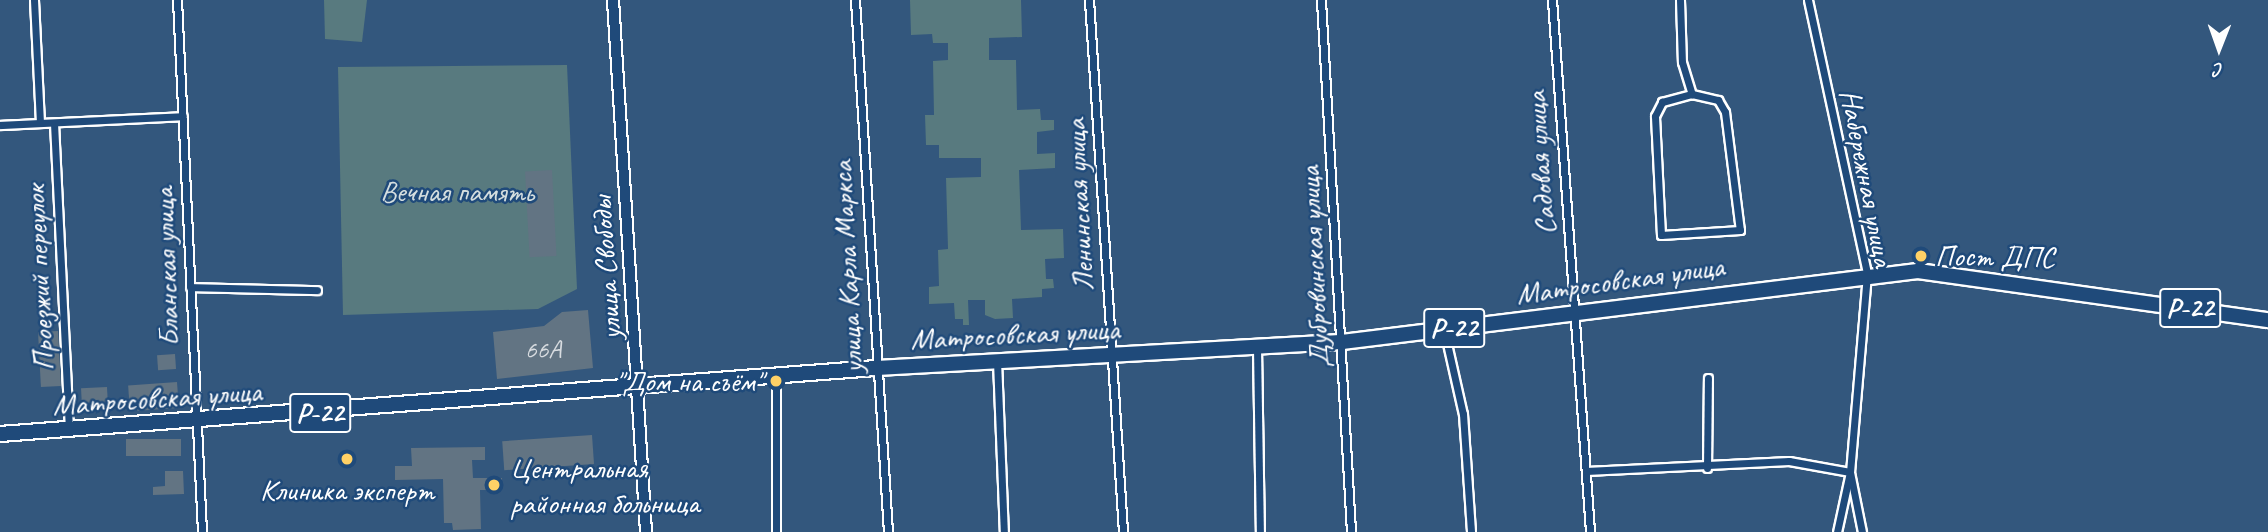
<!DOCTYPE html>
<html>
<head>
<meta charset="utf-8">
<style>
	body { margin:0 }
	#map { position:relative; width:2268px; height:532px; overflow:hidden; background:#33577d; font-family:Caveat,sans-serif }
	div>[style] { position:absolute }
	.green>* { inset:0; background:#587a7f }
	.building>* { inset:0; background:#627483; transform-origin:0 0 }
	.roads { filter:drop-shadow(2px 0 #fff) drop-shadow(-2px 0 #fff) drop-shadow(0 2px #fff) drop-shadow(0 -2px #fff) }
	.street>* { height:7px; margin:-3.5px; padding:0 3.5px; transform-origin:3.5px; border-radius:3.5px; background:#1f4a7a }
	.secondary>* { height:10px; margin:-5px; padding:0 5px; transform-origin:5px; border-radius:5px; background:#1f4a7a }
	.highway>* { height:14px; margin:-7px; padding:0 7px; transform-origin:7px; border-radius:7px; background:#1f4a7a }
	.dots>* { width:19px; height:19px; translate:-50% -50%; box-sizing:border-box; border:4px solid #1f4a7a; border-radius:50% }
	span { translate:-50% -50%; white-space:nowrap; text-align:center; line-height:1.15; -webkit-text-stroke:5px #1f4a7a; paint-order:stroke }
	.number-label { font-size:26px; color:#d8dce0 }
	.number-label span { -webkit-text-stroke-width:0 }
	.shield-label span { padding:2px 5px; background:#1f4a7a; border:2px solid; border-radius:5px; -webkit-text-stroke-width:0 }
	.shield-label { font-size:28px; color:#fff; font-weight:700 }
	.street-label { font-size:30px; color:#fff }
	.park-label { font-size:30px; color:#d5dedf }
	.poi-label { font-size:30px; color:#fff }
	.left { translate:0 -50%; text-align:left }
	.right { translate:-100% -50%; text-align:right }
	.north { position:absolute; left:2184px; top:14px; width:70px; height:70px; -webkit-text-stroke:5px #1f4a7a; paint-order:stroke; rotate:181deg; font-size:19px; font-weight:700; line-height:28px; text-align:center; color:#fff }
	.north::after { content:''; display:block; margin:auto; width:24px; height:32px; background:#fff; clip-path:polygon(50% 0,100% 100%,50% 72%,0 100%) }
</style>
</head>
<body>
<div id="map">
	<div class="green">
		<div style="clip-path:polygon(324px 0,367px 0,362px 42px,325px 39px)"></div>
		<div style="clip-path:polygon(910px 0,1021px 0,1022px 37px,989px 38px,989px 60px,1016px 60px,1017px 110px,1040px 109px,1041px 120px,1054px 120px,1054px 130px,1037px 132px,1037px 154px,1055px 153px,1055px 168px,1019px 170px,1021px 230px,1063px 229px,1064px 258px,1045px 259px,1046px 279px,1053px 279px,1054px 288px,1042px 289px,1042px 297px,1012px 299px,1013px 318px,995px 319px,985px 315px,985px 300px,968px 300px,969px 325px,963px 325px,963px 319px,955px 319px,954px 303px,929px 304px,929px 287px,939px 286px,938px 250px,948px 249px,946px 178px,981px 177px,981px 158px,939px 158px,939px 145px,926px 145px,925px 115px,934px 115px,933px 61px,948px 60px,948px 43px,933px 43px,932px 34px,911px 35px)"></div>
		<div style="clip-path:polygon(567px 65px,577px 289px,538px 309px,343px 315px,338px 67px)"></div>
	</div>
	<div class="building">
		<div style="left:552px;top:170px;width:86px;height:27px;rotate:87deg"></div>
		<div style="clip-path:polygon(588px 310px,593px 368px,497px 379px,493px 332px,544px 326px,562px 312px)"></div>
		<div style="left:58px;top:331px;width:55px;height:20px;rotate:87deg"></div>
		<div style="left:175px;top:354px;width:15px;height:18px;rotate:86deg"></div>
		<div style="left:177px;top:382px;width:26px;height:49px;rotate:86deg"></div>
		<div style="left:107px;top:387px;width:19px;height:26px;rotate:87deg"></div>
		<div style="left:592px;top:435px;width:29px;height:90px;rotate:86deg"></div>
		<div style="left:181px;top:439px;width:17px;height:55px;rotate:90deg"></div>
		<div style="clip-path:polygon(485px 447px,485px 460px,472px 460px,473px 478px,502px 478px,502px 490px,480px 490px,481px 529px,453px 530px,452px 523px,444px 523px,443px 479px,395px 480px,395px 466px,412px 466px,411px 448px)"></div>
		<div style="clip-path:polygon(165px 471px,183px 471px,184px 494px,153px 495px,153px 487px,165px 486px)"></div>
	</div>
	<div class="roads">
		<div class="street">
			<div style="left:34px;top:0;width:123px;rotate:87.2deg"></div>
			<div style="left:177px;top:0;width:533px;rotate:87.31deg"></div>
			<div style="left:855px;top:0;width:533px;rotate:86.45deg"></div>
			<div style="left:1089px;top:0;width:533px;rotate:86.34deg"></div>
			<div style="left:1321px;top:0;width:533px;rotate:86.77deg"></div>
			<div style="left:1552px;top:0;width:533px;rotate:85.91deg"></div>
			<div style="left:1680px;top:0;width:62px;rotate:88.2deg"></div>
			<div style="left:1682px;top:62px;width:34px;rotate:73deg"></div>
			<div style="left:1808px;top:0;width:280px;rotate:77.8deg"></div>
			<div style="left:1867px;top:274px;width:199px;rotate:94.9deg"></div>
			<div style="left:1850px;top:472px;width:61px;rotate:102.2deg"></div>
			<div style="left:1692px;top:94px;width:27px;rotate:13deg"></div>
			<div style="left:1718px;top:100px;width:14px;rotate:60deg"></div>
			<div style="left:1725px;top:112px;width:119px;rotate:82.8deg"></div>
			<div style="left:1740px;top:230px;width:79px;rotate:176.4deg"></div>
			<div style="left:1661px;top:235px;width:119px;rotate:-92.9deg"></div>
			<div style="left:1655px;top:116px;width:16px;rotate:-63deg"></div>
			<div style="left:1662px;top:102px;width:31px;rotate:-15deg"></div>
			<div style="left:54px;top:123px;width:307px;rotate:87.2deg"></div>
			<div style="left:0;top:125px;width:183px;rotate:-2.8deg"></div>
			<div style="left:190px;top:287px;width:127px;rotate:1.4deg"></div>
			<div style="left:1444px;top:330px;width:86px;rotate:77.3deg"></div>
			<div style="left:1463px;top:414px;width:118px;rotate:86.1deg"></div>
			<div style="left:1257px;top:348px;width:184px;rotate:89.1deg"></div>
			<div style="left:997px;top:361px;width:171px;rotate:87.7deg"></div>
			<div style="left:776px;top:376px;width:156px;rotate:90deg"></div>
			<div style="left:1707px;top:468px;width:90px;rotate:-89.4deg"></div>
			<div style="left:1586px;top:471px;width:203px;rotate:-2.8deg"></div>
			<div style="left:1789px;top:461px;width:62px;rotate:10.2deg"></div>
			<div style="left:1850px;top:472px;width:61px;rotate:78.7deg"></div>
		</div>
		<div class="secondary">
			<div style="left:613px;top:0;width:533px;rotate:86.45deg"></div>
		</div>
		<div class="highway">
			<div style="left:0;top:434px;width:877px;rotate:-4.31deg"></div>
			<div style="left:875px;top:368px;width:468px;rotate:-3.2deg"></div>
			<div style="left:1342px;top:342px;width:580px;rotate:-7.03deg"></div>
			<div style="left:1918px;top:271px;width:353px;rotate:8deg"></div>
		</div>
	</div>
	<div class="dots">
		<div style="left:1921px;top:256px;background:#ffd166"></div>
		<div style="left:776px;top:381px;background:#ffd166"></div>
		<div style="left:347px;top:459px;background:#ffd166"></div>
		<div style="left:494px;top:485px;background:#ffd166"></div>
	</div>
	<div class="number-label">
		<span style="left:543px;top:350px">66А</span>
	</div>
	<div class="shield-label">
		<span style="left:2190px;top:308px">Р-22</span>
		<span style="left:1454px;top:328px">Р-22</span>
		<span style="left:320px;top:413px">Р-22</span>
	</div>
	<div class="street-label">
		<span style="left:1540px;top:163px;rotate:-94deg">Садовая улица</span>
		<span style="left:1867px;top:178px;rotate:79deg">Набережная улица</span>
		<span style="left:1079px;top:205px;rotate:-93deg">Ленинская улица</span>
		<span style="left:166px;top:267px;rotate:-92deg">Бланская улица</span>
		<span style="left:847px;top:267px;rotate:-93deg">улица Карла Маркса</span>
		<span style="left:1314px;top:267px;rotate:-93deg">Дубровинская улица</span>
		<span style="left:606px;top:268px;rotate:-94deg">улица Свободы</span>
		<span style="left:39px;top:278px;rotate:-93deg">Проезжий переулок</span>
		<span style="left:1620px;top:280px;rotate:-8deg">Матросовская улица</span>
		<span style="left:1015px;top:334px;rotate:-3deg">Матросовская улица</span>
		<span style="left:157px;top:398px;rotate:-4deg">Матросовская улица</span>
	</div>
	<div class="park-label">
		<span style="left:457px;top:191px">Вечная память</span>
	</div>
	<div class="poi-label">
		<span class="left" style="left:1935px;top:256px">Пост ДПС</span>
		<span class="right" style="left:762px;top:381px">"Дом на съём"</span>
		<span class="left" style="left:510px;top:485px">Центральная<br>районная больница</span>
		<span style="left:347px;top:490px">Клиника эксперт</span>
	</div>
	<div class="north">С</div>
</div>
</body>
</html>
